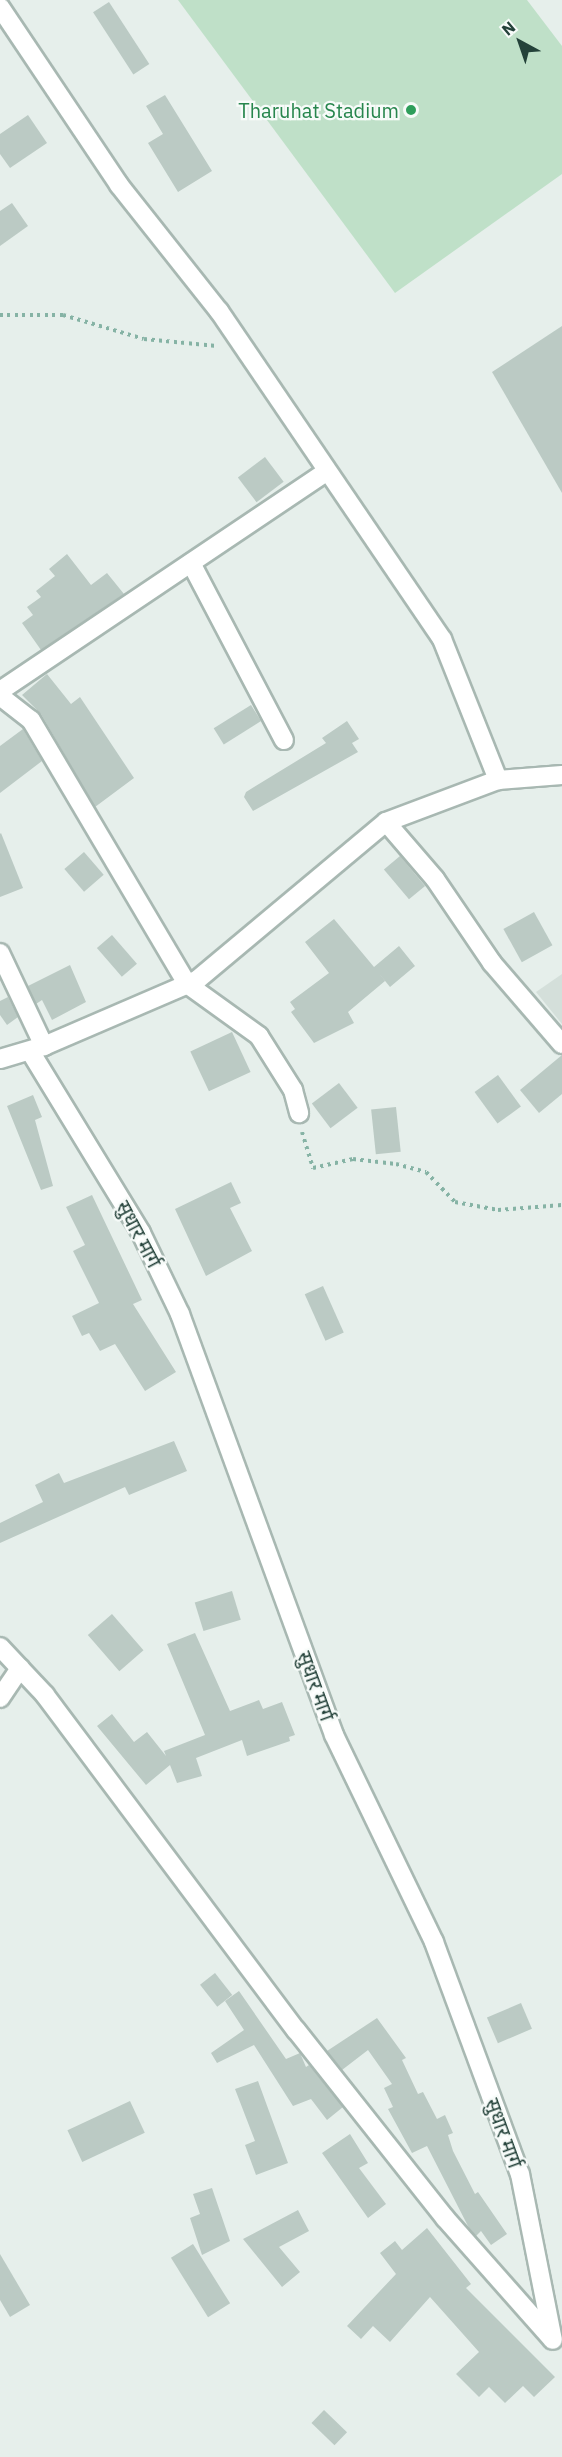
<!DOCTYPE html>
<html>
<head>
<meta charset="utf-8">
<style>
	body { margin:0 }
	#map { position:relative; width:562px; height:2457px; overflow:hidden; background:#e6efeb; font-family:"IBM Plex Sans","Noto Sans Devanagari",sans-serif }
	div>[style] { position:absolute }
	.built>* { inset:0; background:#d4dfda }
	.green>* { inset:0; background:#bfe0c8 }
	.building>* { inset:0; background:#bbcac4; transform-origin:0 0 }
	.path>* { height:4px; margin-top:-2px; transform-origin:0; background:repeating-linear-gradient(90deg,#86b3a5 0 3px,transparent 0 7.5px) }
	.roads { filter:drop-shadow(2px 0 #a8b8b2) drop-shadow(-2px 0 #a8b8b2) drop-shadow(0 2px #a8b8b2) drop-shadow(0 -2px #a8b8b2) }
	.street>* { height:18px; margin:-9px; padding:0 9px; transform-origin:9px; border-radius:9px; background:#fff }
	.dots>* { width:16px; height:16px; translate:-50% -50%; box-sizing:border-box; border:3px solid #f7fbf9; border-radius:50% }
	span { translate:-50% -50%; white-space:nowrap; text-align:center; line-height:1.15; -webkit-text-stroke:4.5px #f7fbf9; paint-order:stroke }
	.leisure-label { font-size:20px; color:#27864d }
	.right { translate:-100% -50%; text-align:right }
	.street-label { font-size:20px; color:#24423a }
	.north { position:absolute; left:490px; top:12px; width:60px; height:60px; -webkit-text-stroke:4px #f7fbf9; paint-order:stroke; rotate:320deg; font-size:16px; font-weight:700; line-height:24px; text-align:center; color:#24423a }
	.north::after { content:''; display:block; margin:auto; width:21px; height:27px; background:#24423a; clip-path:polygon(50% 0,100% 100%,50% 72%,0 100%) }
</style>
</head>
<body>
<div id="map">
	<div class="built">
		<div style="clip-path:polygon(562px 974px,562px 1024px,536px 992px)"></div>
	</div>
	<div class="green">
		<div style="clip-path:polygon(178px 0,527px 0,562px 46px,562px 174px,395px 293px)"></div>
	</div>
	<div class="building">
		<div style="left:109px;top:2px;width:74px;height:19px;rotate:57deg"></div>
		<div style="clip-path:polygon(165px 95px,212px 171px,178px 192px,148px 143px,163px 134px,146px 106px)"></div>
		<div style="clip-path:polygon(28px 115px,47px 143px,10px 168px,0 154px,0 134px)"></div>
		<div style="clip-path:polygon(12px 203px,28px 226px,0 246px,0 211px)"></div>
		<div style="clip-path:polygon(562px 326px,562px 493px,492px 372px)"></div>
		<div style="left:265px;top:457px;width:31px;height:34px;rotate:53deg"></div>
		<div style="clip-path:polygon(67px 554px,91px 585px,107px 573px,124px 594px,41px 650px,22px 623px,33px 615px,27px 607px,41px 597px,36px 591px,55px 576px,49px 569px)"></div>
		<div style="clip-path:polygon(47px 674px,71px 704px,80px 697px,134px 778px,95px 807px,41px 714px,22px 695px)"></div>
		<div style="left:251px;top:705px;width:19px;height:44px;rotate:58deg"></div>
		<div style="clip-path:polygon(347px 721px,359px 739px,352px 743px,358px 752px,253px 811px,244px 797px,246px 792px,326px 743px,322px 738px)"></div>
		<div style="clip-path:polygon(23px 729px,42px 761px,0 793px,0 746px)"></div>
		<div style="clip-path:polygon(1px 833px,23px 888px,0 897px,0 834px)"></div>
		<div style="left:84px;top:852px;width:30px;height:26px;rotate:49deg"></div>
		<div style="left:400px;top:856px;width:39px;height:21px;rotate:50deg"></div>
		<div style="left:534px;top:912px;width:38px;height:35px;rotate:61deg"></div>
		<div style="clip-path:polygon(334px 919px,374px 967px,399px 946px,415px 966px,390px 987px,377px 971px,385px 981px,348px 1012px,354px 1023px,314px 1043px,291px 1012px,295px 1009px,290px 1002px,329px 973px,305px 942px)"></div>
		<div style="left:112px;top:935px;width:38px;height:20px;rotate:49deg"></div>
		<div style="clip-path:polygon(70px 965px,86px 1002px,52px 1020px,42px 1000px,36px 1004px,28px 986px)"></div>
		<div style="clip-path:polygon(8px 997px,18px 1017px,7px 1025px,0 1015px,0 1001px)"></div>
		<div style="left:232px;top:1032px;width:44px;height:46px;rotate:65deg"></div>
		<div style="clip-path:polygon(562px 1055px,562px 1094px,539px 1113px,520px 1090px)"></div>
		<div style="left:498px;top:1075px;width:39px;height:29px;rotate:54deg"></div>
		<div style="left:339px;top:1083px;width:31px;height:34px;rotate:53deg"></div>
		<div style="clip-path:polygon(33px 1095px,42px 1117px,35px 1120px,53px 1186px,41px 1190px,7px 1106px)"></div>
		<div style="left:396px;top:1107px;width:45px;height:25px;rotate:84deg"></div>
		<div style="clip-path:polygon(231px 1182px,241px 1203px,230px 1208px,252px 1251px,206px 1276px,175px 1209px)"></div>
		<div style="clip-path:polygon(92px 1195px,142px 1300px,133px 1304px,176px 1372px,145px 1391px,115px 1344px,100px 1351px,89px 1333px,82px 1336px,72px 1316px,99px 1303px,73px 1251px,85px 1245px,66px 1207px)"></div>
		<div style="left:323px;top:1286px;width:51px;height:20px;rotate:66deg"></div>
		<div style="clip-path:polygon(174px 1441px,187px 1471px,129px 1495px,125px 1487px,0 1543px,0 1523px,43px 1502px,35px 1485px,59px 1473px,64px 1483px)"></div>
		<div style="left:232px;top:1591px;width:30px;height:39px;rotate:73deg"></div>
		<div style="left:112px;top:1614px;width:48px;height:32px;rotate:49deg"></div>
		<div style="clip-path:polygon(195px 1633px,230px 1711px,259px 1700px,263px 1709px,282px 1702px,295px 1735px,289px 1737px,290px 1741px,247px 1756px,242px 1740px,196px 1758px,202px 1776px,177px 1783px,170px 1765px,146px 1785px,97px 1726px,112px 1714px,134px 1742px,147px 1732px,166px 1756px,164px 1751px,205px 1735px,167px 1644px)"></div>
		<div style="left:215px;top:1973px;width:28px;height:19px;rotate:52deg"></div>
		<div style="clip-path:polygon(239px 1991px,286px 2059px,300px 2053px,306px 2067px,309px 2065px,343px 2107px,327px 2120px,311px 2099px,293px 2106px,254px 2045px,217px 2063px,211px 2053px,244px 2030px,225px 2001px)"></div>
		<div style="left:521px;top:2003px;width:28px;height:37px;rotate:67deg"></div>
		<div style="clip-path:polygon(377px 2018px,406px 2058px,402px 2060px,418px 2094px,423px 2092px,437px 2119px,445px 2115px,453px 2133px,448px 2135px,453px 2151px,475px 2194px,478px 2192px,507px 2234px,491px 2245px,481px 2231px,476px 2236px,469px 2228px,427px 2146px,412px 2153px,388px 2109px,393px 2107px,384px 2088px,392px 2084px,368px 2050px,342px 2070px,327px 2051px)"></div>
		<div style="clip-path:polygon(258px 2081px,288px 2163px,256px 2175px,245px 2145px,255px 2141px,235px 2089px)"></div>
		<div style="left:130px;top:2101px;width:35px;height:69px;rotate:65deg"></div>
		<div style="clip-path:polygon(350px 2134px,368px 2163px,359px 2168px,386px 2204px,368px 2218px,322px 2153px)"></div>
		<div style="clip-path:polygon(212px 2188px,230px 2241px,202px 2255px,190px 2218px,200px 2214px,193px 2194px)"></div>
		<div style="clip-path:polygon(298px 2210px,309px 2231px,279px 2247px,300px 2272px,282px 2287px,243px 2239px)"></div>
		<div style="clip-path:polygon(427px 2228px,471px 2284px,466px 2288px,555px 2377px,534px 2397px,523px 2386px,505px 2403px,489px 2387px,479px 2397px,456px 2374px,479px 2352px,430px 2297px,390px 2342px,373px 2326px,361px 2339px,347px 2326px,396px 2274px,380px 2253px,395px 2241px,402px 2250px)"></div>
		<div style="left:193px;top:2244px;width:70px;height:26px;rotate:58deg"></div>
		<div style="clip-path:polygon(0 2254px,30px 2305px,10px 2317px,0 2300px)"></div>
		<div style="left:324px;top:2410px;width:32px;height:18px;rotate:44deg"></div>
	</div>
	<div class="path">
		<div style="left:0;top:315px;width:63px"></div>
		<div style="left:63px;top:315px;width:84px;rotate:16.5deg"></div>
		<div style="left:144px;top:339px;width:73px;rotate:5.5deg"></div>
		<div style="left:302px;top:1132px;width:38px;rotate:73deg"></div>
		<div style="left:313px;top:1168px;width:41px;rotate:-12.7deg"></div>
		<div style="left:353px;top:1159px;width:43px;rotate:6.6deg"></div>
		<div style="left:396px;top:1164px;width:31px;rotate:15deg"></div>
		<div style="left:426px;top:1172px;width:42px;rotate:46deg"></div>
		<div style="left:455px;top:1202px;width:44px;rotate:10.5deg"></div>
		<div style="left:498px;top:1210px;width:64px;rotate:-4.5deg"></div>
	</div>
	<div class="roads">
		<div class="street">
			<div style="left:0;top:7px;width:214px;rotate:56.2deg"></div>
			<div style="left:119px;top:185px;width:161px;rotate:51.6deg"></div>
			<div style="left:219px;top:311px;width:397px;rotate:55.8deg"></div>
			<div style="left:442px;top:639px;width:152px;rotate:68.3deg"></div>
			<div style="left:191px;top:563px;width:200px;rotate:62.3deg"></div>
			<div style="left:0;top:691px;width:394px;rotate:-33.9deg"></div>
			<div style="left:0;top:696px;width:39px;rotate:38deg"></div>
			<div style="left:31px;top:720px;width:307px;rotate:59.4deg"></div>
			<div style="left:187px;top:984px;width:89px;rotate:35.8deg"></div>
			<div style="left:259px;top:1036px;width:64px;rotate:57.8deg"></div>
			<div style="left:293px;top:1090px;width:24px;rotate:75deg"></div>
			<div style="left:386px;top:822px;width:75px;rotate:49.3deg"></div>
			<div style="left:435px;top:879px;width:102px;rotate:55.8deg"></div>
			<div style="left:492px;top:963px;width:107px;rotate:49.2deg"></div>
			<div style="left:0;top:953px;width:103px;rotate:64.7deg"></div>
			<div style="left:30px;top:1051px;width:213px;rotate:58.6deg"></div>
			<div style="left:141px;top:1233px;width:90px;rotate:64.3deg"></div>
			<div style="left:180px;top:1314px;width:448px;rotate:69.9deg"></div>
			<div style="left:334px;top:1735px;width:230px;rotate:64.2deg"></div>
			<div style="left:434px;top:1942px;width:247px;rotate:69.7deg"></div>
			<div style="left:520px;top:2174px;width:169px;rotate:78.8deg"></div>
			<div style="left:0;top:1059px;width:46px;rotate:-16.5deg"></div>
			<div style="left:44px;top:1046px;width:167px;rotate:-23.3deg"></div>
			<div style="left:197px;top:980px;width:246px;rotate:-39.9deg"></div>
			<div style="left:386px;top:822px;width:120px;rotate:-20.6deg"></div>
			<div style="left:498px;top:780px;width:64px;rotate:-4.5deg"></div>
			<div style="left:0;top:1647px;width:66px;rotate:46.8deg"></div>
			<div style="left:45px;top:1695px;width:419px;rotate:53.2deg"></div>
			<div style="left:296px;top:2030px;width:240px;rotate:51.6deg"></div>
			<div style="left:445px;top:2218px;width:162px;rotate:48.5deg"></div>
			<div style="left:0;top:1698px;width:36px;rotate:-56deg"></div>
		</div>
	</div>
	<div class="dots">
		<div style="left:411px;top:110px;background:#2e9e5b"></div>
	</div>
	<div class="leisure-label">
		<span class="right" style="left:399px;top:110px">Tharuhat Stadium</span>
	</div>
	<div class="street-label">
		<span style="left:139px;top:1234px;rotate:62deg">सुधार मार्ग</span>
		<span style="left:316px;top:1686px;rotate:70deg">सुधार मार्ग</span>
		<span style="left:504px;top:2133px;rotate:70deg">सुधार मार्ग</span>
	</div>
	<div class="north">N</div>
</div>
</body>
</html>
